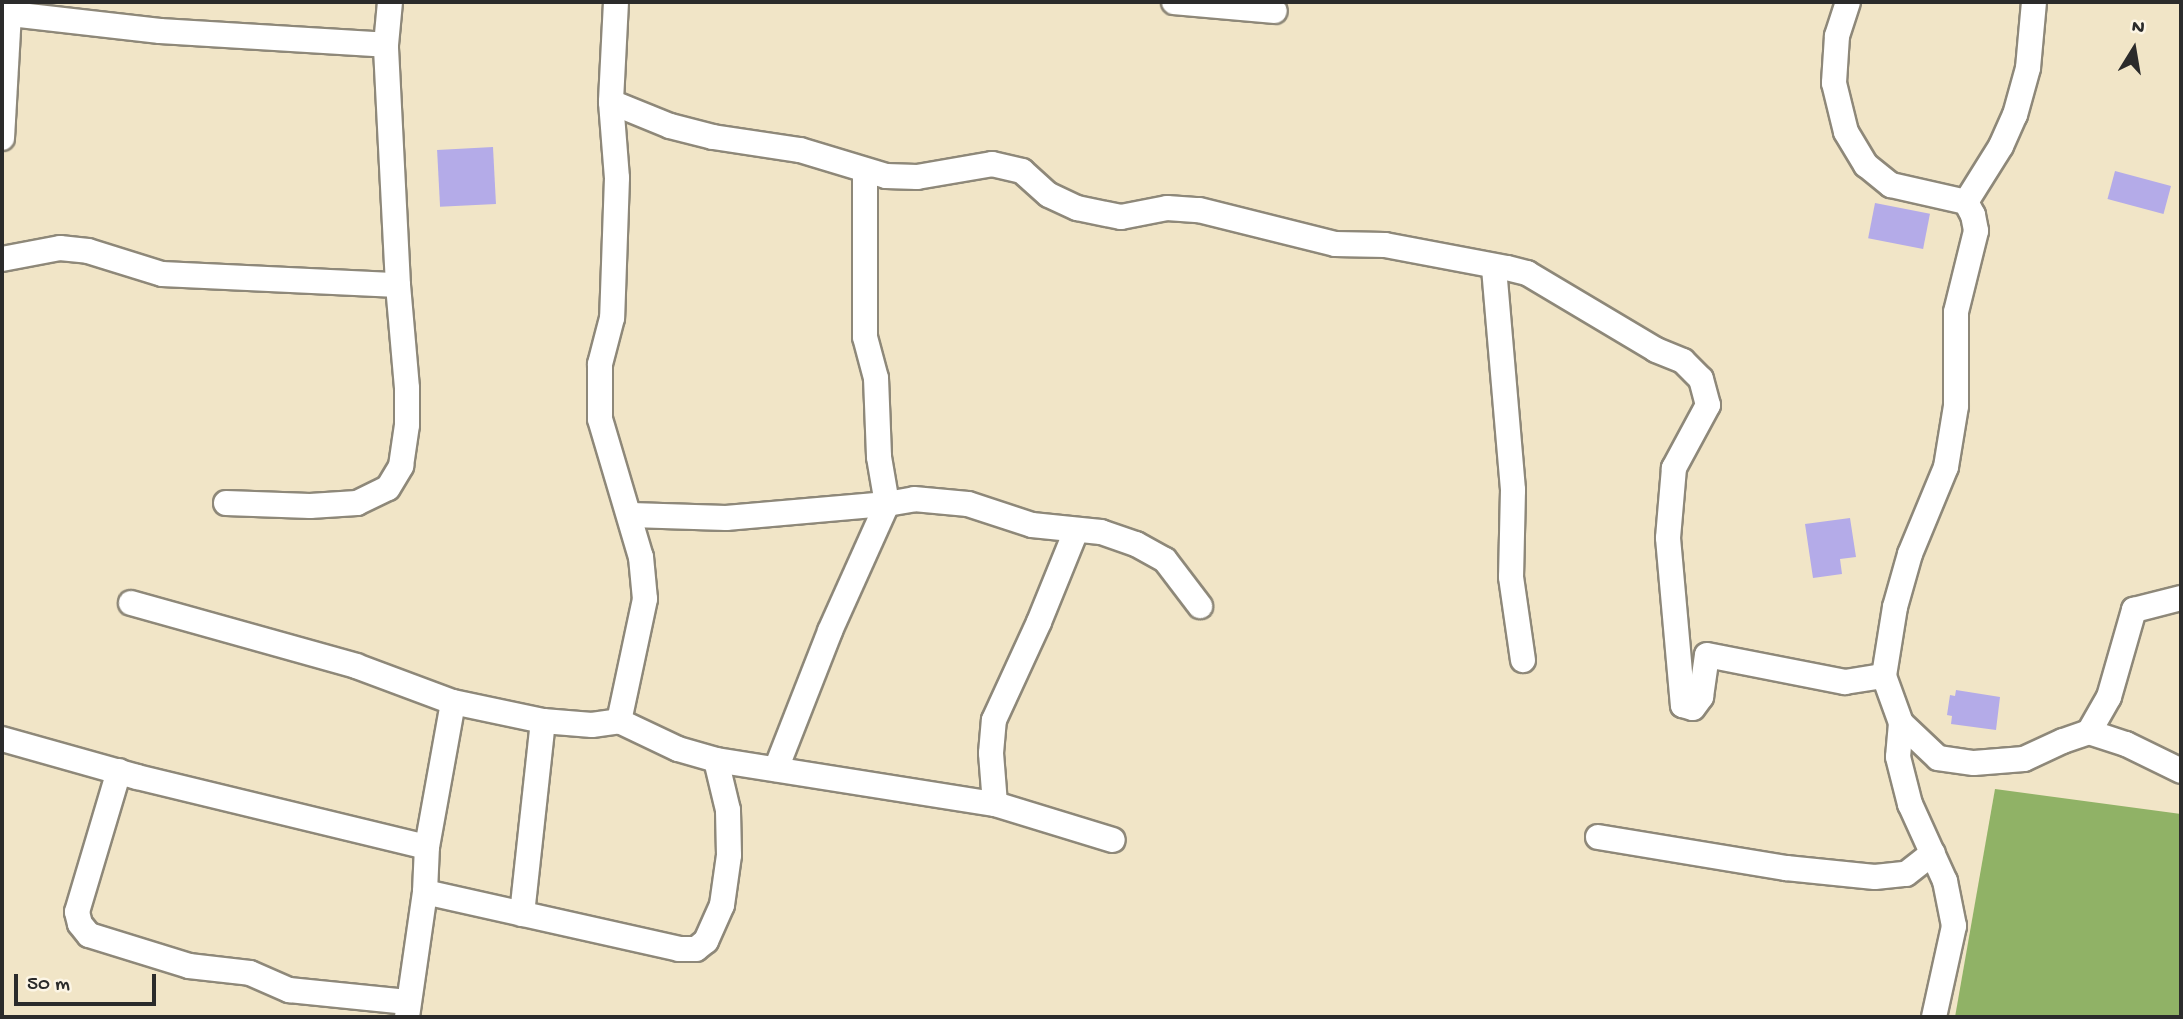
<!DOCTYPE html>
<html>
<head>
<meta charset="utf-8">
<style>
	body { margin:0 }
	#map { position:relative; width:2183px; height:1019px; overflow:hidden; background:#f1e5c7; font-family:"Gochi Hand",sans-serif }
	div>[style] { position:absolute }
	.forest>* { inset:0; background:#90b266 }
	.building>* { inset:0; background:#b4abe8; transform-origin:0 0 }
	.roads { filter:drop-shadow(2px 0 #8e8879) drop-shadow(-2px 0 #8e8879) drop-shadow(0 2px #8e8879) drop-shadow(0 -2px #8e8879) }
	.minor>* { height:24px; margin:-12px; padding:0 12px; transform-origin:12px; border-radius:12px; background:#fff }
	span { translate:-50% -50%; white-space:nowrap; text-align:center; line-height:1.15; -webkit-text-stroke:5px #fcf5e5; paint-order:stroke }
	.frame { position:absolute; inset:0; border:4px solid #2b2b2b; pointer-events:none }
	.north { position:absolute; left:2099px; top:14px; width:70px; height:70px; -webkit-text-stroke:5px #fcf5e5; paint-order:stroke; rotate:11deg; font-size:19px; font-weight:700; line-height:28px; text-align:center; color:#2b2b2b }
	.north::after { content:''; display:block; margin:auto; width:24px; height:32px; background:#2b2b2b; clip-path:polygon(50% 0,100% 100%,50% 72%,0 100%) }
	.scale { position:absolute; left:14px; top:974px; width:142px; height:32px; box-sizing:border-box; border:4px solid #2b2b2b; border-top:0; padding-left:9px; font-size:21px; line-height:24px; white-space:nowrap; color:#2b2b2b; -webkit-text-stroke:5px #fcf5e5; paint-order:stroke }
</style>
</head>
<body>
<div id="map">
	<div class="forest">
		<div style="clip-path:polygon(1995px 789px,2181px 814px,2181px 1017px,1955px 1017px)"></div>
	</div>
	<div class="building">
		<div style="left:493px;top:147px;width:57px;height:56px;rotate:87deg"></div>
		<div style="left:2115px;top:171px;width:58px;height:29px;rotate:15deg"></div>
		<div style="left:1875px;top:203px;width:56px;height:36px;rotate:11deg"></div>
		<div style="clip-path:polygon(1850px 518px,1856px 557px,1840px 559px,1842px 574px,1813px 578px,1805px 524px)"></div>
		<div style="clip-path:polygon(1956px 690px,2000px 697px,1996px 730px,1951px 724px,1952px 716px,1947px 715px,1950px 695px,1955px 696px)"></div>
	</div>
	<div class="roads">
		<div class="minor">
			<div style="left:616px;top:2px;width:100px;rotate:92.9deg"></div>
			<div style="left:611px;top:102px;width:76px;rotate:85.5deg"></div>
			<div style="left:617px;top:178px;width:140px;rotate:92deg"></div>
			<div style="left:612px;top:318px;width:48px;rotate:104.6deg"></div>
			<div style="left:600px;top:364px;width:55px;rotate:90deg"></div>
			<div style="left:600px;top:419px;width:144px;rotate:73.5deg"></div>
			<div style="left:641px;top:557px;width:42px;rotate:84.6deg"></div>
			<div style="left:645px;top:599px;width:125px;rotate:102deg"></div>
			<div style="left:1174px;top:2px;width:101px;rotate:5.1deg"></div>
			<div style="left:1848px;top:2px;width:36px;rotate:108deg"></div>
			<div style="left:1837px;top:36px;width:47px;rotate:93.7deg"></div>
			<div style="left:1834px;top:83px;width:50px;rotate:76.2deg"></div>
			<div style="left:1846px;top:132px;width:39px;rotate:59deg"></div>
			<div style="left:1866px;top:165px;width:32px;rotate:39deg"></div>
			<div style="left:1891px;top:185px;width:77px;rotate:12.8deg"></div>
			<div style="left:1966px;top:202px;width:15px;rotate:62deg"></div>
			<div style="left:1973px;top:215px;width:16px;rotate:79deg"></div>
			<div style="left:1976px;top:231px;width:83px;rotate:103.9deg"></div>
			<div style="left:1956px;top:312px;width:94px;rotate:90deg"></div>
			<div style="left:1956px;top:406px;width:62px;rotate:99.3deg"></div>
			<div style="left:1946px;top:467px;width:94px;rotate:112.5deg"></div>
			<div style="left:1910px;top:554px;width:55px;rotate:105.8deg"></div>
			<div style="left:1895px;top:607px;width:70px;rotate:99.1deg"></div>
			<div style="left:2px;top:13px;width:159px;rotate:6.5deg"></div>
			<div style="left:160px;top:31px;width:226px;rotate:3.5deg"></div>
			<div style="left:611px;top:102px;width:64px;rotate:22.1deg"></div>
			<div style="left:670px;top:126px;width:44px;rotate:14.3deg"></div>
			<div style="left:713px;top:137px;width:88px;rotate:8.5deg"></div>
			<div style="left:800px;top:150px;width:90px;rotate:16.8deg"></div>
			<div style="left:886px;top:176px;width:31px;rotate:2deg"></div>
			<div style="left:917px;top:177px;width:76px;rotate:-9.8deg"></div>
			<div style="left:992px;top:164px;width:31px;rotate:13deg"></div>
			<div style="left:1022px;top:171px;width:36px;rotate:42deg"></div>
			<div style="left:1049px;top:195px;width:31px;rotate:25deg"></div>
			<div style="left:1077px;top:208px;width:45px;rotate:11.6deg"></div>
			<div style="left:1121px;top:217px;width:47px;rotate:-11.1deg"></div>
			<div style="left:1167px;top:208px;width:32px;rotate:4deg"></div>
			<div style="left:1199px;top:210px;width:140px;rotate:14deg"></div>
			<div style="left:1335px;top:244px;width:50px;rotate:1.1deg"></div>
			<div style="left:1385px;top:245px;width:124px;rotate:10.7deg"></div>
			<div style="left:1507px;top:268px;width:21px;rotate:14deg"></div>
			<div style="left:1527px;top:273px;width:150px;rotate:30.8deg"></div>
			<div style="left:1656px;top:350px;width:29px;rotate:22deg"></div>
			<div style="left:1683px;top:361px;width:25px;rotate:45deg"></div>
			<div style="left:1701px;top:379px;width:27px;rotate:75deg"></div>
			<div style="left:1708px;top:405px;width:72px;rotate:118.4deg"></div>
			<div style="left:1674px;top:468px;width:70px;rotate:94.9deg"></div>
			<div style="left:1668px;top:538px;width:168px;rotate:84.9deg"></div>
			<div style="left:1683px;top:705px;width:10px;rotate:17deg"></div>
			<div style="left:1693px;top:708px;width:14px;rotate:-54deg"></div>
			<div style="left:1701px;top:697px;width:42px;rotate:-81.9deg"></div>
			<div style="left:1707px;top:655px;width:141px;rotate:11.1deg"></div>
			<div style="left:1845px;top:682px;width:39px;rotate:-9deg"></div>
			<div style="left:1884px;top:676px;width:50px;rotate:70.1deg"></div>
			<div style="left:1901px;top:723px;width:34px;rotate:95deg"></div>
			<div style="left:1898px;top:757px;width:49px;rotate:75.7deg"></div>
			<div style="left:1910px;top:804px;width:85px;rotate:65.6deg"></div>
			<div style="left:1945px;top:881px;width:46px;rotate:78.7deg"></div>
			<div style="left:1954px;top:926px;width:93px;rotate:102.4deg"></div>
			<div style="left:2px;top:138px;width:124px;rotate:-86.8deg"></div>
			<div style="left:865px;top:172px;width:165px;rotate:90deg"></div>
			<div style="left:865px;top:337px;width:42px;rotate:75deg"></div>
			<div style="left:876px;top:378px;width:79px;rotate:87.8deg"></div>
			<div style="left:879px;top:457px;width:48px;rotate:80.3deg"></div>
			<div style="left:887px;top:504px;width:27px;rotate:-10deg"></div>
			<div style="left:914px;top:499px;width:54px;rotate:5.3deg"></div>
			<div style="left:968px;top:504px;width:67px;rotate:18.2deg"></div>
			<div style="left:1032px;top:525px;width:69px;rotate:5.8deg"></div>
			<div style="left:1101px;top:532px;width:37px;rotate:19deg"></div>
			<div style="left:1136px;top:544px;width:33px;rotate:29deg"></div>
			<div style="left:1165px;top:560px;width:58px;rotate:52.7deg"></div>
			<div style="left:1966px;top:202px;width:66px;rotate:-58deg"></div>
			<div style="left:2001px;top:146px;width:34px;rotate:-66deg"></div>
			<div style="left:2015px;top:115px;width:49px;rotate:-74.5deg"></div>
			<div style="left:2028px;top:68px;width:66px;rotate:-84.8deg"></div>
			<div style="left:2px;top:259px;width:59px;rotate:-10.7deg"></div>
			<div style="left:60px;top:248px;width:28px;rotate:6deg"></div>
			<div style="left:88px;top:251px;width:77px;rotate:17.3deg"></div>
			<div style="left:162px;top:274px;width:236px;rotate:2.7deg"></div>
			<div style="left:1494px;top:268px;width:223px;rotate:85.1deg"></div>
			<div style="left:1513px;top:490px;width:87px;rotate:91.3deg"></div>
			<div style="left:1511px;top:577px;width:84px;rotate:81.8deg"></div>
			<div style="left:226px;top:503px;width:84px;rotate:2deg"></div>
			<div style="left:310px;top:506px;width:47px;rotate:-3.7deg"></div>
			<div style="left:357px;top:503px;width:34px;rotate:-26deg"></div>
			<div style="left:388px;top:488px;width:26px;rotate:-59deg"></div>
			<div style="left:401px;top:466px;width:41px;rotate:-81.7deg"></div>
			<div style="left:407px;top:425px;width:37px;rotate:-90deg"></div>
			<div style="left:407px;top:388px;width:103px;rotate:-95deg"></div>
			<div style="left:398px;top:285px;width:240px;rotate:-92.9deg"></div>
			<div style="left:386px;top:45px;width:43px;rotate:-84.7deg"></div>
			<div style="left:631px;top:515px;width:95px;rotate:1.8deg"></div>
			<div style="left:726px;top:518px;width:162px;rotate:-5deg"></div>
			<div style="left:131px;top:603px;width:234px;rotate:15.6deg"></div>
			<div style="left:356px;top:666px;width:103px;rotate:20.4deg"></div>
			<div style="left:453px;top:702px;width:92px;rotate:11.9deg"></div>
			<div style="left:543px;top:721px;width:49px;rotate:4.7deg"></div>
			<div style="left:592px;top:725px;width:27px;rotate:-8deg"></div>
			<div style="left:619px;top:721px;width:65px;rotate:25.4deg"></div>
			<div style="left:678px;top:749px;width:40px;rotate:16deg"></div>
			<div style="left:716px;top:760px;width:282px;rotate:9deg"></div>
			<div style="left:995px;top:804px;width:123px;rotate:17deg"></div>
			<div style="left:1901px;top:723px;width:51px;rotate:43.4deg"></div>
			<div style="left:1938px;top:758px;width:36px;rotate:8deg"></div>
			<div style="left:1974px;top:763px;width:50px;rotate:-4.6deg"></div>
			<div style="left:2024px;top:759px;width:43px;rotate:-24.8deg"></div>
			<div style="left:2063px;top:741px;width:28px;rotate:-19deg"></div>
			<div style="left:2089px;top:732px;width:39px;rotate:18deg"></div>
			<div style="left:2126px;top:744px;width:61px;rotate:26.1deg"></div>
			<div style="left:2089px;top:732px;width:40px;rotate:-60.3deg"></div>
			<div style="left:2109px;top:697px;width:91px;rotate:-74deg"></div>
			<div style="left:2134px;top:610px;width:49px;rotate:-14.3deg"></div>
			<div style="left:2px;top:739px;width:140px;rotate:15.7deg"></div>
			<div style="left:137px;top:777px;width:298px;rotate:13.6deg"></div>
			<div style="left:776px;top:769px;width:148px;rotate:-68.6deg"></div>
			<div style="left:830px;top:631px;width:139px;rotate:-65.8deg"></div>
			<div style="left:119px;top:771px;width:147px;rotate:106.6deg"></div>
			<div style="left:77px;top:912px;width:12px;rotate:76deg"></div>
			<div style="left:80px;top:924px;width:14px;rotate:51deg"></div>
			<div style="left:89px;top:935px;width:105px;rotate:17.2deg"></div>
			<div style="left:189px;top:966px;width:61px;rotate:6.5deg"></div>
			<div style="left:250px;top:973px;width:43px;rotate:23.6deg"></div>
			<div style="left:289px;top:990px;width:119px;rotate:5.8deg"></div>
			<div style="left:995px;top:804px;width:51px;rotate:-94.5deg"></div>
			<div style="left:991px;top:753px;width:33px;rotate:-85deg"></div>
			<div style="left:994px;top:720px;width:108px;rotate:-65.3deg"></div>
			<div style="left:1039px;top:622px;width:98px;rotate:-67.9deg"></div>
			<div style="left:1598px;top:837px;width:191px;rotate:9.4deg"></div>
			<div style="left:1786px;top:868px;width:89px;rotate:5.8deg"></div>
			<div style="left:1875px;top:877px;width:31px;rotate:-6deg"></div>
			<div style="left:1906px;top:874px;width:34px;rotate:-38deg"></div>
			<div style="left:425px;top:892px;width:260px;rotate:12.6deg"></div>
			<div style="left:679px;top:949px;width:17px"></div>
			<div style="left:696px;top:949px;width:13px;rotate:-39deg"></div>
			<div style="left:706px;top:941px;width:39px;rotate:-66deg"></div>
			<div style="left:722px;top:905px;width:50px;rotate:-82deg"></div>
			<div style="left:729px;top:855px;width:45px;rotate:-91.3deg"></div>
			<div style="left:728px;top:810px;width:51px;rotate:-103.5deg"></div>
			<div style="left:522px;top:914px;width:194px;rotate:-83.8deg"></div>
			<div style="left:407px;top:1017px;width:126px;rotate:-81.8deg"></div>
			<div style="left:425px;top:892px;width:45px;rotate:-87.5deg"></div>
			<div style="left:427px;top:847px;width:147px;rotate:-79.8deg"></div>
		</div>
	</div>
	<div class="frame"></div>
	<div class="north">N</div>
	<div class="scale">50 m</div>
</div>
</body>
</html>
